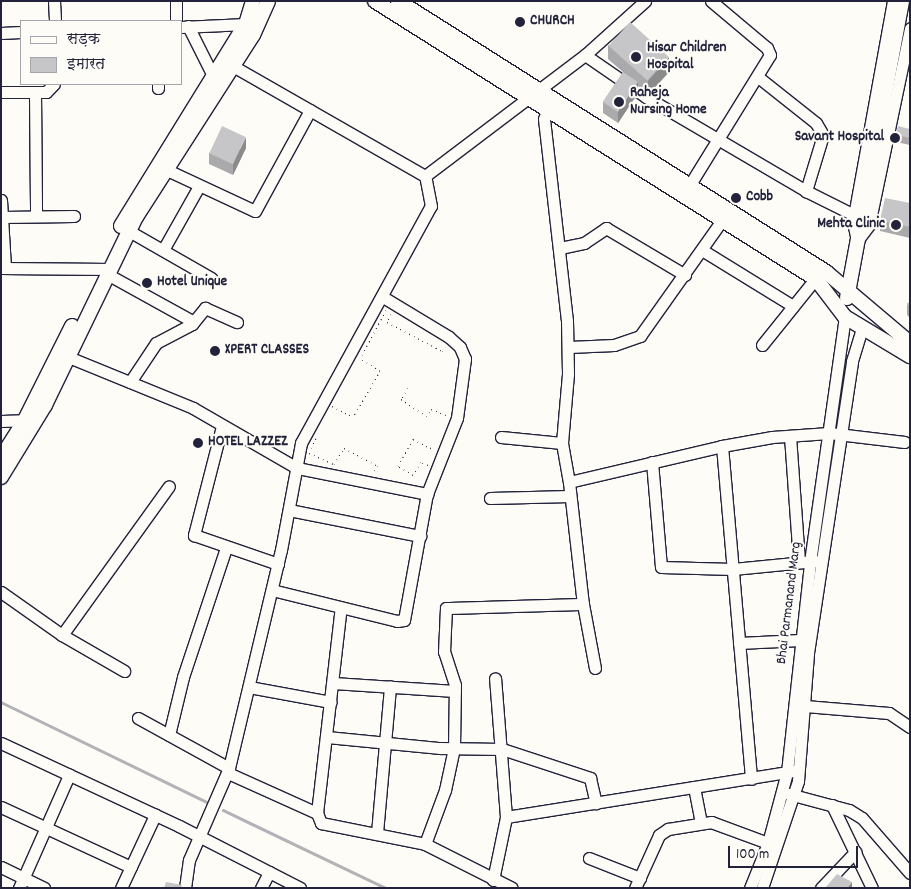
<!DOCTYPE html>
<html>
<head>
<meta charset="utf-8">
<style>
	body { margin:0 }
	#map { position:relative; width:911px; height:889px; overflow:hidden; background:#fdfcf7; font-family:Dekko,"Playpen Sans Deva",sans-serif }
	div>[style] { position:absolute }
	.stream>* { height:2.5px; margin:-1.25px; padding:0 1.25px; transform-origin:1.25px; border-radius:1.25px; background:#b2b2b7 }
	.path>* { height:1px; margin-top:-0.5px; transform-origin:0; background:repeating-linear-gradient(90deg,#22223b 0 1px,transparent 0 5px) }
	.roads { filter:drop-shadow(1px 0 #22223b) drop-shadow(-1px 0 #22223b) drop-shadow(0 1px #22223b) drop-shadow(0 -1px #22223b) }
	.minor>* { height:11px; margin:-5.5px; padding:0 5.5px; transform-origin:5.5px; border-radius:5.5px; background:#fdfcf7 }
	.major>* { height:14px; margin:-7px; padding:0 7px; transform-origin:7px; border-radius:7px; background:#fdfcf7 }
	.wall>* { inset:0; background:#aaaaac }
	.shaded-wall>* { inset:0; background:#8b8b8c }
	.building>* { inset:0; background:#c6c6c8; transform-origin:0 0 }
	.dots>* { width:14px; height:14px; translate:-50% -50%; box-sizing:border-box; border:2px solid #fdfcf7; border-radius:50% }
	span { translate:-50% -50%; white-space:nowrap; text-align:center; line-height:1.15; -webkit-text-stroke:4px #fdfcf7; paint-order:stroke }
	.poi-label { font-size:15px; color:#22223b; font-weight:700 }
	.left { translate:0 -50%; text-align:left }
	.right { translate:-100% -50%; text-align:right }
	.street-label { font-size:15px; color:#22223b }
	.frame { position:absolute; inset:0; border:2px solid #22223b; pointer-events:none }
	.legend { position:absolute; left:20px; top:20px; width:162px; height:65px; box-sizing:border-box; background:#fdfcf7; border:1px solid #a5a5ac; margin:0; padding:6px 9px; list-style:none; font-size:15px; color:#22223b }
	.legend li { display:flex; align-items:center; gap:10px; height:25px }
	.legend b { width:25px; border:1px solid #a5a5ac }
	.scale { position:absolute; left:728px; top:846px; width:130px; height:22px; box-sizing:border-box; border:2px solid #22223b; border-top:0; padding-left:6px; font-size:15px; line-height:18px; white-space:nowrap; color:#22223b; -webkit-text-stroke:4px #fdfcf7; paint-order:stroke }
</style>
</head>
<body>
<div id="map">
	<div class="stream">
		<div style="left:1px;top:702px;width:231px;rotate:25.9deg"></div>
		<div style="left:223px;top:810px;width:181px;rotate:25.6deg"></div>
	</div>
	<div class="path">
		<div style="left:391px;top:314px;width:9px;rotate:117deg"></div>
		<div style="left:387px;top:322px;width:62px;rotate:27.8deg"></div>
		<div style="left:442px;top:351px;width:5px;rotate:-53deg"></div>
		<div style="left:362px;top:355px;width:51px;rotate:-61.9deg"></div>
		<div style="left:408px;top:388px;width:13px;rotate:122deg"></div>
		<div style="left:401px;top:399px;width:30px;rotate:34deg"></div>
		<div style="left:426px;top:416px;width:9px;rotate:-54deg"></div>
		<div style="left:431px;top:409px;width:16px;rotate:22deg"></div>
		<div style="left:332px;top:406px;width:19px;rotate:28deg"></div>
		<div style="left:349px;top:415px;width:6px;rotate:-9deg"></div>
		<div style="left:355px;top:414px;width:50px;rotate:-59.8deg"></div>
		<div style="left:380px;top:371px;width:24px;rotate:-147deg"></div>
		<div style="left:311px;top:448px;width:11px;rotate:-63deg"></div>
		<div style="left:309px;top:453px;width:27px;rotate:24deg"></div>
		<div style="left:334px;top:464px;width:19px;rotate:-58deg"></div>
		<div style="left:344px;top:448px;width:38px;rotate:28deg"></div>
		<div style="left:378px;top:466px;width:9px;rotate:126deg"></div>
		<div style="left:428px;top:465px;width:8px;rotate:-157deg"></div>
		<div style="left:421px;top:462px;width:15px;rotate:122deg"></div>
		<div style="left:413px;top:475px;width:17px;rotate:-149deg"></div>
		<div style="left:398px;top:466px;width:31px;rotate:-61deg"></div>
		<div style="left:413px;top:439px;width:19px;rotate:28deg"></div>
		<div style="left:430px;top:448px;width:5px;rotate:-22deg"></div>
	</div>
	<div class="roads">
		<div class="minor">
			<div style="left:54px;top:1px;width:20px;rotate:87deg"></div>
			<div style="left:176px;top:1px;width:20px;rotate:90deg"></div>
			<div style="left:893px;top:1px;width:225px;rotate:100.3deg"></div>
			<div style="left:853px;top:222px;width:19px;rotate:78deg"></div>
			<div style="left:857px;top:241px;width:20px;rotate:-53deg"></div>
			<div style="left:869px;top:225px;width:201px;rotate:-78.2deg"></div>
			<div style="left:188px;top:26px;width:58px;rotate:63.4deg"></div>
			<div style="left:181px;top:27px;width:65px;rotate:-2.6deg"></div>
			<div style="left:1px;top:33px;width:20px;rotate:-3deg"></div>
			<div style="left:585px;top:55px;width:74px;rotate:34.5deg"></div>
			<div style="left:646px;top:97px;width:186px;rotate:30.4deg"></div>
			<div style="left:806px;top:191px;width:54px;rotate:26.6deg"></div>
			<div style="left:758px;top:77px;width:74px;rotate:38.4deg"></div>
			<div style="left:816px;top:123px;width:14px;rotate:60deg"></div>
			<div style="left:823px;top:135px;width:59px;rotate:106.9deg"></div>
			<div style="left:158px;top:84px;width:4px;rotate:90deg"></div>
			<div style="left:1px;top:92px;width:45px"></div>
			<div style="left:46px;top:92px;width:11px;rotate:-45deg"></div>
			<div style="left:35px;top:92px;width:124px;rotate:89.5deg"></div>
			<div style="left:551px;top:103px;width:17px;rotate:114deg"></div>
			<div style="left:544px;top:119px;width:203px;rotate:83.5deg"></div>
			<div style="left:567px;top:321px;width:53px;rotate:88.9deg"></div>
			<div style="left:568px;top:374px;width:69px;rotate:95deg"></div>
			<div style="left:562px;top:443px;width:40px;rotate:80deg"></div>
			<div style="left:569px;top:482px;width:157px;rotate:-13.2deg"></div>
			<div style="left:722px;top:446px;width:51px;rotate:-10.2deg"></div>
			<div style="left:772px;top:437px;width:57px;rotate:-4deg"></div>
			<div style="left:829px;top:433px;width:76px;rotate:6.8deg"></div>
			<div style="left:167px;top:170px;width:97px;rotate:25deg"></div>
			<div style="left:255px;top:211px;width:115px;rotate:-61.4deg"></div>
			<div style="left:425px;top:176px;width:201px;rotate:-37.1deg"></div>
			<div style="left:585px;top:55px;width:81px;rotate:-42deg"></div>
			<div style="left:689px;top:186px;width:154px;rotate:-58.3deg"></div>
			<div style="left:770px;top:55px;width:8px;rotate:-113deg"></div>
			<div style="left:767px;top:48px;width:73px;rotate:-140deg"></div>
			<div style="left:1px;top:200px;width:68px;rotate:86.6deg"></div>
			<div style="left:2px;top:217px;width:72px;rotate:-0.8deg"></div>
			<div style="left:129px;top:231px;width:95px;rotate:29.8deg"></div>
			<div style="left:560px;top:248px;width:25px;rotate:-12deg"></div>
			<div style="left:584px;top:243px;width:27px;rotate:-34deg"></div>
			<div style="left:606px;top:228px;width:92px;rotate:30.7deg"></div>
			<div style="left:163px;top:250px;width:73px;rotate:-60.6deg"></div>
			<div style="left:702px;top:250px;width:107px;rotate:31.6deg"></div>
			<div style="left:1px;top:268px;width:109px;rotate:0.5deg"></div>
			<div style="left:107px;top:274px;width:99px;rotate:28.9deg"></div>
			<div style="left:762px;top:345px;width:85px;rotate:-51.2deg"></div>
			<div style="left:569px;top:347px;width:45px;rotate:-2.5deg"></div>
			<div style="left:614px;top:345px;width:28px;rotate:-19deg"></div>
			<div style="left:640px;top:336px;width:142px;rotate:-54.7deg"></div>
			<div style="left:61px;top:354px;width:143px;rotate:22.2deg"></div>
			<div style="left:193px;top:408px;width:120px;rotate:30deg"></div>
			<div style="left:297px;top:468px;width:133px;rotate:11.3deg"></div>
			<div style="left:130px;top:382px;width:47px;rotate:-56.3deg"></div>
			<div style="left:156px;top:343px;width:41px;rotate:-27.8deg"></div>
			<div style="left:192px;top:324px;width:21px;rotate:-51deg"></div>
			<div style="left:205px;top:308px;width:35px;rotate:24deg"></div>
			<div style="left:1px;top:421px;width:31px;rotate:-2deg"></div>
			<div style="left:222px;top:426px;width:113px;rotate:104.4deg"></div>
			<div style="left:194px;top:535px;width:89px;rotate:19deg"></div>
			<div style="left:790px;top:436px;width:126px;rotate:85.9deg"></div>
			<div style="left:501px;top:437px;width:61px;rotate:5.6deg"></div>
			<div style="left:722px;top:446px;width:334px;rotate:85deg"></div>
			<div style="left:652px;top:462px;width:105px;rotate:85.1deg"></div>
			<div style="left:661px;top:567px;width:72px;rotate:1.6deg"></div>
			<div style="left:733px;top:569px;width:82px;rotate:-5.6deg"></div>
			<div style="left:569px;top:482px;width:123px;rotate:83.5deg"></div>
			<div style="left:583px;top:604px;width:65px;rotate:79.4deg"></div>
			<div style="left:490px;top:498px;width:80px;rotate:-1.4deg"></div>
			<div style="left:289px;top:510px;width:134px;rotate:11.2deg"></div>
			<div style="left:272px;top:590px;width:129px;rotate:13.9deg"></div>
			<div style="left:397px;top:621px;width:7px;rotate:-8deg"></div>
			<div style="left:404px;top:620px;width:128px;rotate:-79.7deg"></div>
			<div style="left:427px;top:494px;width:82px;rotate:-68.5deg"></div>
			<div style="left:457px;top:418px;width:60px;rotate:-82.3deg"></div>
			<div style="left:465px;top:359px;width:13px;rotate:-113deg"></div>
			<div style="left:460px;top:347px;width:15px;rotate:-138deg"></div>
			<div style="left:449px;top:337px;width:77px;rotate:-148.8deg"></div>
			<div style="left:1px;top:592px;width:75px;rotate:35.2deg"></div>
			<div style="left:62px;top:635px;width:72px;rotate:30.1deg"></div>
			<div style="left:62px;top:635px;width:183px;rotate:-54.3deg"></div>
			<div style="left:739px;top:643px;width:61px;rotate:-2.8deg"></div>
			<div style="left:333px;top:683px;width:122px;rotate:3.8deg"></div>
			<div style="left:249px;top:687px;width:83px;rotate:10.4deg"></div>
			<div style="left:805px;top:706px;width:84px;rotate:4.8deg"></div>
			<div style="left:889px;top:713px;width:25px;rotate:34deg"></div>
			<div style="left:138px;top:718px;width:104px;rotate:28.8deg"></div>
			<div style="left:169px;top:735px;width:60px;rotate:-76.4deg"></div>
			<div style="left:183px;top:677px;width:136px;rotate:-71.6deg"></div>
			<div style="left:327px;top:737px;width:114px;rotate:5.6deg"></div>
			<div style="left:440px;top:748px;width:62px;rotate:0.9deg"></div>
			<div style="left:502px;top:749px;width:93px;rotate:18.2deg"></div>
			<div style="left:590px;top:778px;width:26px;rotate:77deg"></div>
			<div style="left:1px;top:743px;width:196px;rotate:25deg"></div>
			<div style="left:179px;top:826px;width:136px;rotate:27.1deg"></div>
			<div style="left:228px;top:773px;width:98px;rotate:24.2deg"></div>
			<div style="left:317px;top:813px;width:11px;rotate:68deg"></div>
			<div style="left:321px;top:823px;width:106px;rotate:11.4deg"></div>
			<div style="left:425px;top:844px;width:97px;rotate:26.8deg"></div>
			<div style="left:694px;top:787px;width:36px;rotate:79deg"></div>
			<div style="left:789px;top:794px;width:62px;rotate:14.9deg"></div>
			<div style="left:849px;top:810px;width:15px;rotate:32deg"></div>
			<div style="left:862px;top:818px;width:73px;rotate:48.9deg"></div>
			<div style="left:832px;top:805px;width:92px;rotate:64.3deg"></div>
			<div style="left:1px;top:807px;width:143px;rotate:24.8deg"></div>
			<div style="left:317px;top:813px;width:207px;rotate:-83.4deg"></div>
			<div style="left:506px;top:817px;width:292px;rotate:-9.1deg"></div>
			<div style="left:377px;top:833px;width:147px;rotate:-84.9deg"></div>
			<div style="left:425px;top:844px;width:58px;rotate:-69.7deg"></div>
			<div style="left:445px;top:790px;width:43px;rotate:-77.9deg"></div>
			<div style="left:454px;top:748px;width:63px;rotate:-89.1deg"></div>
			<div style="left:455px;top:685px;width:35px;rotate:-108deg"></div>
			<div style="left:444px;top:652px;width:44px;rotate:-87.4deg"></div>
			<div style="left:446px;top:608px;width:137px;rotate:-1.7deg"></div>
			<div style="left:589px;top:858px;width:55px;rotate:21.4deg"></div>
			<div style="left:1px;top:867px;width:48px;rotate:26deg"></div>
			<div style="left:493px;top:880px;width:64px;rotate:-78.3deg"></div>
			<div style="left:506px;top:817px;width:139px;rotate:-94.5deg"></div>
			<div style="left:19px;top:888px;width:124px;rotate:-66.1deg"></div>
			<div style="left:121px;top:888px;width:81px;rotate:-65deg"></div>
			<div style="left:185px;top:888px;width:28px;rotate:-82deg"></div>
			<div style="left:189px;top:860px;width:100px;rotate:-66.5deg"></div>
			<div style="left:229px;top:768px;width:224px;rotate:-76.6deg"></div>
			<div style="left:281px;top:550px;width:109px;rotate:-79.4deg"></div>
			<div style="left:301px;top:443px;width:270px;rotate:-61.3deg"></div>
			<div style="left:431px;top:206px;width:31px;rotate:-101deg"></div>
			<div style="left:425px;top:176px;width:221px;rotate:-150.2deg"></div>
			<div style="left:261px;top:888px;width:18px;rotate:-63deg"></div>
			<div style="left:635px;top:888px;width:58px;rotate:-65.6deg"></div>
			<div style="left:659px;top:835px;width:11px;rotate:-34deg"></div>
			<div style="left:668px;top:829px;width:44px;rotate:-9.2deg"></div>
			<div style="left:711px;top:822px;width:61px;rotate:20.2deg"></div>
			<div style="left:750px;top:888px;width:48px;rotate:-68.2deg"></div>
			<div style="left:768px;top:843px;width:73px;rotate:-75deg"></div>
			<div style="left:787px;top:772px;width:211px;rotate:-83.7deg"></div>
			<div style="left:810px;top:562px;width:247px;rotate:-81.9deg"></div>
			<div style="left:762px;top:888px;width:113px;rotate:-71.4deg"></div>
			<div style="left:798px;top:781px;width:128px;rotate:-85.5deg"></div>
			<div style="left:808px;top:653px;width:295px;rotate:-81.4deg"></div>
			<div style="left:852px;top:361px;width:34px;rotate:-73deg"></div>
			<div style="left:821px;top:888px;width:50px;rotate:-46.6deg"></div>
		</div>
		<div class="major">
			<div style="left:375px;top:1px;width:521px;rotate:32.23deg"></div>
			<div style="left:816px;top:279px;width:48px;rotate:52.7deg"></div>
			<div style="left:845px;top:317px;width:76px;rotate:31deg"></div>
			<div style="left:398px;top:1px;width:507px;rotate:32.34deg"></div>
			<div style="left:826px;top:272px;width:110px;rotate:40.2deg"></div>
			<div style="left:121px;top:226px;width:238px;rotate:-58.3deg"></div>
			<div style="left:246px;top:24px;width:24px;rotate:-73deg"></div>
			<div style="left:847px;top:298px;width:302px;rotate:-79.5deg"></div>
			<div style="left:1px;top:458px;width:45px;rotate:-57.7deg"></div>
			<div style="left:25px;top:420px;width:105px;rotate:-63.4deg"></div>
			<div style="left:1px;top:477px;width:84px;rotate:-58.6deg"></div>
			<div style="left:45px;top:405px;width:209px;rotate:-64.2deg"></div>
			<div style="left:136px;top:217px;width:216px;rotate:-57.3deg"></div>
			<div style="left:253px;top:35px;width:37px;rotate:-66deg"></div>
		</div>
	</div>
	<div class="wall">
		<div style="clip-path:polygon(608px 45px,669px 72px,648px 95px,638px 86px,638px 93px,618px 123px,603px 113px,603px 102px,623px 72px,608px 59px)"></div>
		<div style="clip-path:polygon(910px 129px,910px 145px,896px 142px,896px 135px)"></div>
		<div style="clip-path:polygon(246px 148px,233px 175px,209px 164px,209px 153px)"></div>
		<div style="clip-path:polygon(910px 203px,910px 238px,880px 231px,880px 220px)"></div>
		<div style="clip-path:polygon(910px 301px,910px 318px,907px 315px,907px 304px)"></div>
	</div>
	<div class="shaded-wall">
		<div style="clip-path:polygon(669px 57px,669px 72px,648px 95px,648px 81px)"></div>
		<div style="clip-path:polygon(638px 82px,638px 93px,618px 123px,618px 112px)"></div>
		<div style="clip-path:polygon(246px 137px,246px 148px,233px 175px,233px 164px)"></div>
		<div style="clip-path:polygon(852px 882px,852px 888px,847px 888px)"></div>
	</div>
	<div class="building">
		<div style="left:630px;top:22px;width:52px;height:32px;rotate:42deg"></div>
		<div style="left:623px;top:72px;width:18px;height:36px;rotate:34deg"></div>
		<div style="left:222px;top:126px;width:26px;height:30px;rotate:25deg"></div>
		<div style="clip-path:polygon(898px 126px,910px 129px,910px 138px,896px 135px)"></div>
		<div style="clip-path:polygon(885px 198px,910px 203px,910px 227px,880px 220px)"></div>
		<div style="clip-path:polygon(910px 301px,910px 307px,907px 304px)"></div>
		<div style="clip-path:polygon(837px 874px,852px 882px,847px 888px,825px 888px)"></div>
		<div style="clip-path:polygon(166px 882px,182px 885px,181px 888px,164px 888px)"></div>
	</div>
	<div class="dots">
		<div style="left:520px;top:22px;background:#22223b"></div>
		<div style="left:636px;top:57px;background:#22223b"></div>
		<div style="left:619px;top:102px;background:#22223b"></div>
		<div style="left:895px;top:138px;background:#22223b"></div>
		<div style="left:736px;top:198px;background:#22223b"></div>
		<div style="left:896px;top:225px;background:#22223b"></div>
		<div style="left:147px;top:283px;background:#22223b"></div>
		<div style="left:215px;top:351px;background:#22223b"></div>
		<div style="left:198px;top:443px;background:#22223b"></div>
	</div>
	<div class="poi-label">
		<span class="left" style="left:530px;top:22px">CHURCH</span>
		<span class="left" style="left:647px;top:57px">Hisar Children<br>Hospital</span>
		<span class="left" style="left:630px;top:102px">Raheja<br>Nursing Home</span>
		<span class="right" style="left:884px;top:138px">Savant Hospital</span>
		<span class="left" style="left:746px;top:198px">Cobb</span>
		<span class="right" style="left:885px;top:225px">Mehta Clinic</span>
		<span class="left" style="left:157px;top:283px">Hotel Unique</span>
		<span class="left" style="left:225px;top:351px">XPERT CLASSES</span>
		<span class="left" style="left:208px;top:443px">HOTEL LAZZEZ</span>
	</div>
	<div class="street-label">
		<span style="left:790px;top:603px;rotate:-83deg">Bhai Parmanand Marg</span>
	</div>
	<div class="frame"></div>
	<ul class="legend">
	<li><b style="height:6px;background:#fdfcf7"></b>सड़क</li>
	<li><b style="height:14px;background:#c6c6c8"></b>इमारत</li>
	</ul>
	<div class="scale">100 m</div>
</div>
</body>
</html>
